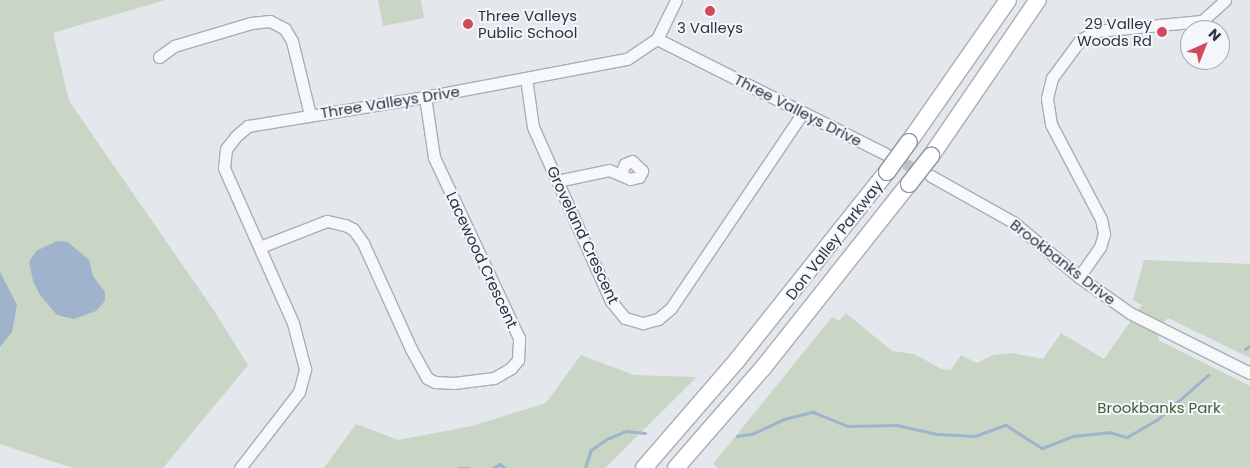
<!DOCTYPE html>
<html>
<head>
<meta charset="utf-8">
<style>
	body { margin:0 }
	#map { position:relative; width:1250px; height:468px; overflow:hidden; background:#e4e7ec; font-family:Poppins,sans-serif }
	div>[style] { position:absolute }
	.green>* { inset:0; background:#c9d6c5 }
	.water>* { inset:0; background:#9fb4cc }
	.stream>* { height:2.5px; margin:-1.25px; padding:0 1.25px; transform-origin:1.25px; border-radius:1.25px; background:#9fb4cc }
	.minor-tunnel>* { height:11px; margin-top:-5.5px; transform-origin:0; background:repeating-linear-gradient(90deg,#bfc3cb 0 11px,transparent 0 16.5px) }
	.roads { filter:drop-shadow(1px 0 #a9aeb7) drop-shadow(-1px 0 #a9aeb7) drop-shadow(0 1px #a9aeb7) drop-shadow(0 -1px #a9aeb7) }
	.minor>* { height:11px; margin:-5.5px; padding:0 5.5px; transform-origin:5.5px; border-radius:5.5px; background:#f7f8fa }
	.highway>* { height:16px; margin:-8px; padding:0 8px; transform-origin:8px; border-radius:8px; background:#fff }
	.bridges { filter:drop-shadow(1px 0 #8b94a3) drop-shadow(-1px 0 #8b94a3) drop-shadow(0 1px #8b94a3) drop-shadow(0 -1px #8b94a3) }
	.highway-bridge>* { height:16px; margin:-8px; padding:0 8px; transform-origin:8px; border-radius:8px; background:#fff }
	.dots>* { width:14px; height:14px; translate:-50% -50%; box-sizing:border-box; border:2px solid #f4f6f9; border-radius:50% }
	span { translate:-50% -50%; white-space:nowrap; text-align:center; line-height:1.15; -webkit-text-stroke:4px #f4f6f9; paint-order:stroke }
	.poi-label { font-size:15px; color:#2b3445 }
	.left { translate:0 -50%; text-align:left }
	.right { translate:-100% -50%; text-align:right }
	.street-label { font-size:15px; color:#2b3445 }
	.park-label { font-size:15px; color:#3f6138 }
	.north { position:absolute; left:1180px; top:20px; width:50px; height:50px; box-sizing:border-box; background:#f4f6f9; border:1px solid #a4a8b1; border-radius:50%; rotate:44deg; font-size:14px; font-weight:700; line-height:20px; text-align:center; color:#2b3445 }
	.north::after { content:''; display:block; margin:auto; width:18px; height:22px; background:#d1495b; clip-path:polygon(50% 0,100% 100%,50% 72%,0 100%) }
</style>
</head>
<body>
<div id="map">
	<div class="green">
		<div style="clip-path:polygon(0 0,165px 0,53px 33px,69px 101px,213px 309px,248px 365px,163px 468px,73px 468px,0 444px)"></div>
		<div style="clip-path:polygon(378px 0,421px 0,424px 18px,383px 26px)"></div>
		<div style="clip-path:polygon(1144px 260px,1250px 264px,1250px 358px,1168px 318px,1160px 327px,1158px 340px,1250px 386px,1250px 468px,718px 468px,713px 464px,832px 317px,839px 321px,846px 313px,892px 351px,914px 354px,942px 369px,951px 370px,961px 355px,977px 363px,993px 355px,1012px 353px,1043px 359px,1061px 333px,1104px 359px,1142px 305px,1133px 300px)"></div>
		<div style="clip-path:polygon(581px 355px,634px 375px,697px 377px,605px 468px,324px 468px,356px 424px,398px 440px,472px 426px,546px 403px)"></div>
	</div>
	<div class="water">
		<div style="clip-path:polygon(57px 241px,68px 242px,89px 260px,93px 276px,105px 292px,105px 301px,96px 311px,74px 319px,57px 315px,40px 295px,33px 281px,29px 262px,36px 251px)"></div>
		<div style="clip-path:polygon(0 272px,17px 305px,12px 332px,0 347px)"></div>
	</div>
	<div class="stream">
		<div style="left:1245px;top:349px;width:6px;rotate:-31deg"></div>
		<div style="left:737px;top:436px;width:15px;rotate:-8deg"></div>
		<div style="left:752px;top:434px;width:35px;rotate:-25deg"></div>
		<div style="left:784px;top:419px;width:30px;rotate:-14deg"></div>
		<div style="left:813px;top:412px;width:38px;rotate:22deg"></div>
		<div style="left:848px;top:426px;width:49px;rotate:-1.2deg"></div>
		<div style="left:897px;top:425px;width:41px;rotate:12.7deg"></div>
		<div style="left:937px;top:434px;width:38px;rotate:3deg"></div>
		<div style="left:975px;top:436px;width:33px;rotate:-20deg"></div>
		<div style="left:1006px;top:425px;width:43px;rotate:32.6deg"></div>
		<div style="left:1042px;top:448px;width:33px;rotate:-21deg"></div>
		<div style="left:1073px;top:436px;width:36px;rotate:-6deg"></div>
		<div style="left:1109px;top:432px;width:19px;rotate:16deg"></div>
		<div style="left:1127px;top:437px;width:34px;rotate:-30deg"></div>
		<div style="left:1157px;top:420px;width:68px;rotate:-41.4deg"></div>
		<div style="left:459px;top:468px;width:10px"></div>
		<div style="left:493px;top:468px;width:8px;rotate:-30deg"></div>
		<div style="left:500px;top:464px;width:6px;rotate:39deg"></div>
		<div style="left:585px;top:468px;width:19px;rotate:-72deg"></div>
		<div style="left:591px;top:450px;width:19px;rotate:-35deg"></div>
		<div style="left:607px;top:439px;width:21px;rotate:-23deg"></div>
		<div style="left:626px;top:431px;width:19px;rotate:6deg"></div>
	</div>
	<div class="minor-tunnel">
		<div style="left:890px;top:156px;width:39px;rotate:26deg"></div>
	</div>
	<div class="roads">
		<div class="minor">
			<div style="left:657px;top:39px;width:256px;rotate:26.7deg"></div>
			<div style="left:159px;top:57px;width:19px;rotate:-36deg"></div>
			<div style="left:174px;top:46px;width:80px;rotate:-16.6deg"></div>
			<div style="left:251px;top:23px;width:19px;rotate:-6deg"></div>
			<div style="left:270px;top:21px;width:17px;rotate:28deg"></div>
			<div style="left:285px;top:29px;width:14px;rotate:60deg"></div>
			<div style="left:292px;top:41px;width:76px;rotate:76.3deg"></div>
			<div style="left:526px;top:78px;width:49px;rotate:81.9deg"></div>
			<div style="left:533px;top:127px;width:191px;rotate:65.9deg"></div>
			<div style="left:611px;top:301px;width:22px;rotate:51deg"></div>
			<div style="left:625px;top:318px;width:19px;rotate:16deg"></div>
			<div style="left:643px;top:323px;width:16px;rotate:-15deg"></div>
			<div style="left:658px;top:319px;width:17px;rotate:-40deg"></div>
			<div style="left:671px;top:308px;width:234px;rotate:-56deg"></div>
			<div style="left:931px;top:176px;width:94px;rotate:29.3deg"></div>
			<div style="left:1013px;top:222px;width:86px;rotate:39.8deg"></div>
			<div style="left:1079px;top:277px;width:62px;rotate:35.2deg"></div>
			<div style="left:1130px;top:313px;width:134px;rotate:26.6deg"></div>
			<div style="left:557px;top:181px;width:53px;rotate:-11.9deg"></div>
			<div style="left:609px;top:170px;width:23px;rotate:23deg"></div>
			<div style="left:630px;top:179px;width:9px;rotate:-13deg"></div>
			<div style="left:639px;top:177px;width:7px;rotate:-63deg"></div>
			<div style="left:642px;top:171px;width:14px;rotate:-135deg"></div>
			<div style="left:632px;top:161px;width:8px;rotate:157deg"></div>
			<div style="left:625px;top:164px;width:10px;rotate:114deg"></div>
			<div style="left:260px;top:247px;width:72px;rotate:-21.2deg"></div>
			<div style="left:327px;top:221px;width:18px;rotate:13deg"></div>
			<div style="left:345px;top:225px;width:9px;rotate:27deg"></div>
			<div style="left:353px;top:229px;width:17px;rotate:54deg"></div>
			<div style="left:363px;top:243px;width:116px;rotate:65.6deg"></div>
			<div style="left:411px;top:349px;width:33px;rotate:61deg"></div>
			<div style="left:427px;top:378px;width:9px;rotate:27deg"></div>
			<div style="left:435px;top:382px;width:19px;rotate:3deg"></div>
			<div style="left:454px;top:383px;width:40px;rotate:-7.1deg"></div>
			<div style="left:494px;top:378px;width:20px;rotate:-30deg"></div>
			<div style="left:511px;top:368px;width:11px;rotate:-49deg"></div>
			<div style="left:518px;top:360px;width:22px;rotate:-87deg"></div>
			<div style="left:519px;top:338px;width:200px;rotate:-115.2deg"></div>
			<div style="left:434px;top:157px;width:61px;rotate:-98.5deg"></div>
			<div style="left:1079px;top:277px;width:37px;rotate:-55deg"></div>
			<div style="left:1100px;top:247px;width:14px;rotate:-73deg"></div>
			<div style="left:1104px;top:234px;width:15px;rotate:-101deg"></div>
			<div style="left:1101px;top:219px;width:107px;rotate:-117.8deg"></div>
			<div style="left:1051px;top:124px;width:26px;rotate:-99deg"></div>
			<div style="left:1047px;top:98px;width:21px;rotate:-76deg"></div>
			<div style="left:1052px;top:78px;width:47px;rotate:-53.6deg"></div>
			<div style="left:1080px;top:40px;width:18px;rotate:-29deg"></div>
			<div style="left:1096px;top:31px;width:106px;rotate:-5.4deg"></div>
			<div style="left:1202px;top:21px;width:31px;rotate:-42deg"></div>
			<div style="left:240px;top:468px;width:96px;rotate:-52.2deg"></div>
			<div style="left:299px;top:392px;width:24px;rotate:-75deg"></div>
			<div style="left:305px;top:369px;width:48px;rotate:-104.6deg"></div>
			<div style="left:293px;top:323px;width:170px;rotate:-114deg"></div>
			<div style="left:224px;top:168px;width:19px;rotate:-84deg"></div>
			<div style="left:226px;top:149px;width:16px;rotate:-52deg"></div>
			<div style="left:236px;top:136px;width:16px;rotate:-40deg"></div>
			<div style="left:248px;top:126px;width:179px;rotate:-9.3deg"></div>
			<div style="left:425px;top:97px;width:206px;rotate:-10.7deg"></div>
			<div style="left:627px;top:59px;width:36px;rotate:-34deg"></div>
			<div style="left:657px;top:39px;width:43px;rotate:-64deg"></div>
		</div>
		<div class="highway">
			<div style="left:909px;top:142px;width:173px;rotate:-55.1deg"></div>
			<div style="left:931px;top:156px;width:189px;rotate:-55.6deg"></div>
			<div style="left:644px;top:468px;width:144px;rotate:-49.2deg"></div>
			<div style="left:738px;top:359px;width:239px;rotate:-51.5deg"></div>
			<div style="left:676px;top:468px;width:133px;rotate:-49deg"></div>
			<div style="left:763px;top:368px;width:235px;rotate:-51.6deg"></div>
		</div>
	</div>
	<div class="bridges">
		<div class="highway-bridge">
			<div style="left:887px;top:172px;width:37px;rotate:-54deg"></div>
			<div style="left:909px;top:184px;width:36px;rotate:-52deg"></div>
		</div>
	</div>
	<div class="dots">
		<div style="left:710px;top:11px;background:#d1495b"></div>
		<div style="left:468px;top:24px;background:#d1495b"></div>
		<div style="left:1162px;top:32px;background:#d1495b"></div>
	</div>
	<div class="poi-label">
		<span class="left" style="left:478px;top:24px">Three Valleys<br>Public School</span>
		<span class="right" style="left:1152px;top:32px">29 Valley<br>Woods Rd</span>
		<span style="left:710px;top:28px">3 Valleys</span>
	</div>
	<div class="street-label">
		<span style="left:390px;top:102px;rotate:-9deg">Three Valleys Drive</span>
		<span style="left:798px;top:110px;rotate:27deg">Three Valleys Drive</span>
		<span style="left:583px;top:235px;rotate:65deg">Groveland Crescent</span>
		<span style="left:834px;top:240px;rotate:-52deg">Don Valley Parkway</span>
		<span style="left:482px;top:260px;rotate:65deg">Lacewood Crescent</span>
		<span style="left:1063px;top:262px;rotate:38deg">Brookbanks Drive</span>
	</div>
	<div class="park-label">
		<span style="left:1159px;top:408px">Brookbanks Park</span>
	</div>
	<div class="north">N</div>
</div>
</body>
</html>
